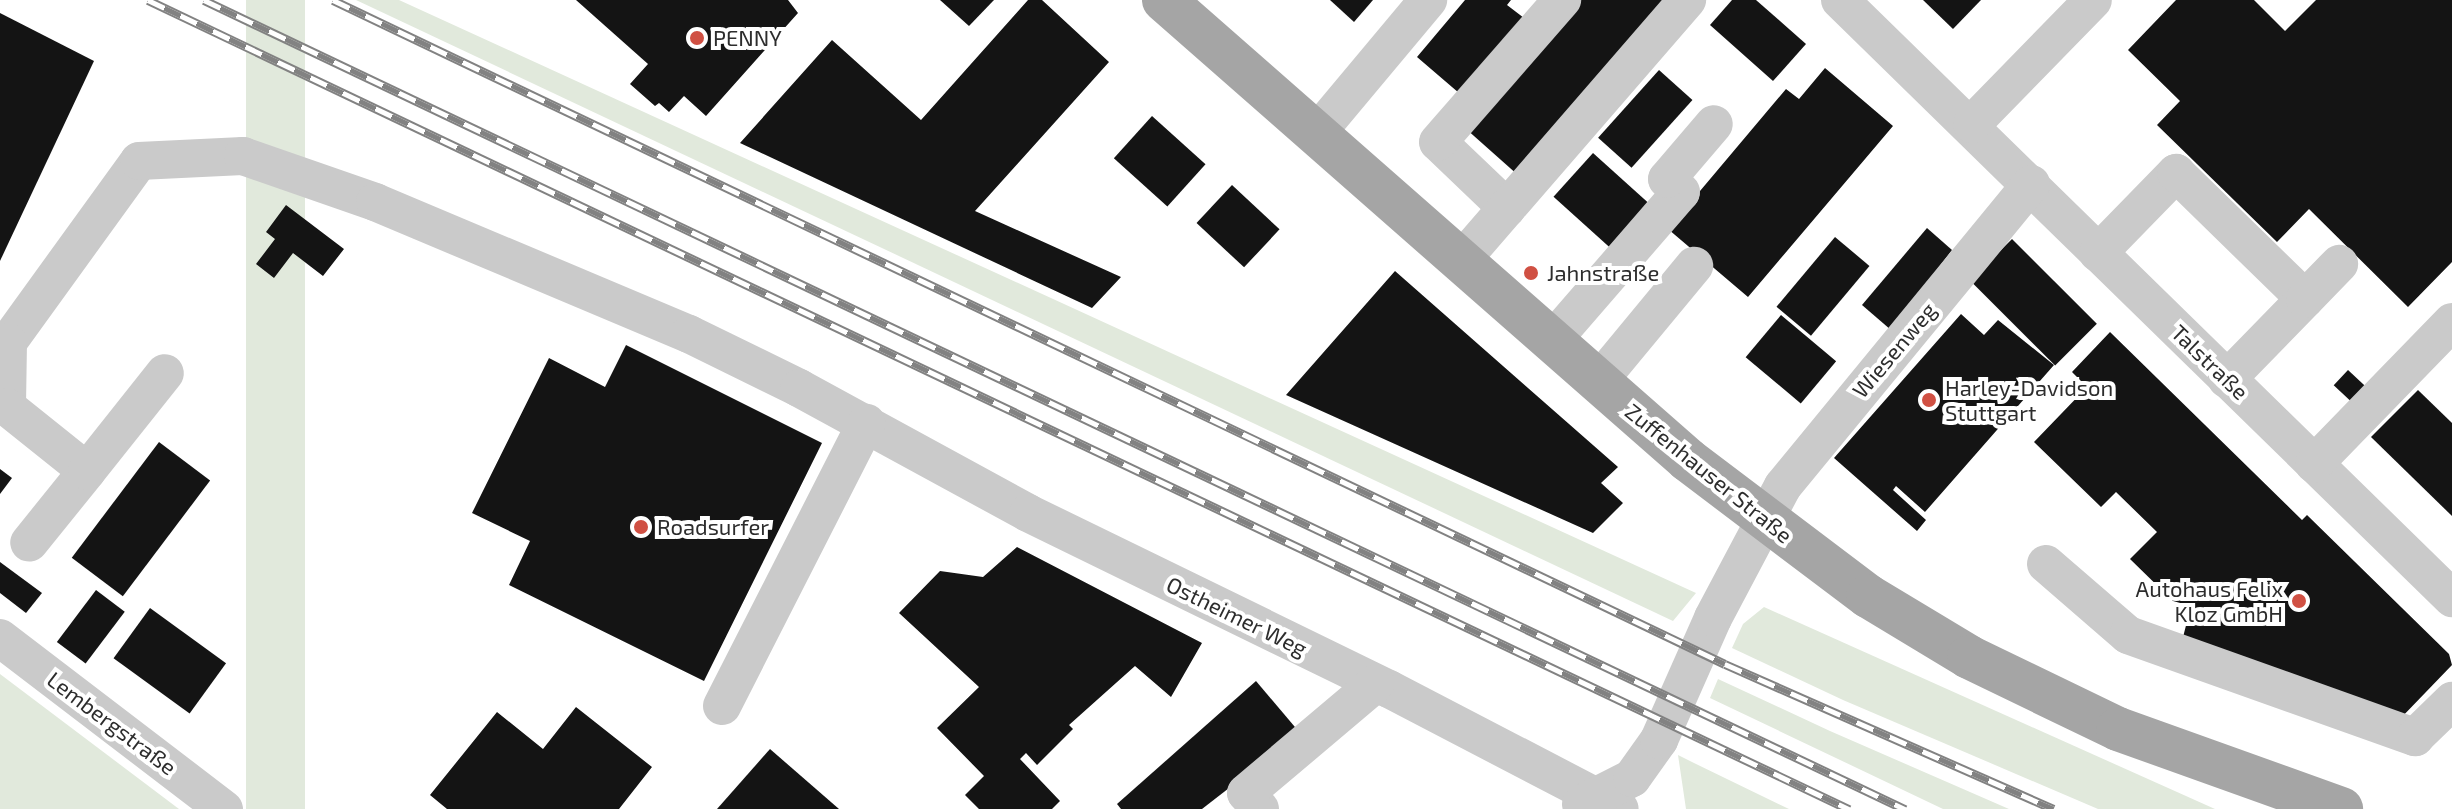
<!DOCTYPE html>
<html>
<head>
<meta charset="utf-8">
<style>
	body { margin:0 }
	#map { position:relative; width:2452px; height:809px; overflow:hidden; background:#fff; font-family:"Exo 2",sans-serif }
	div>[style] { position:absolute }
	.green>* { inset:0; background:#e1e9dc; transform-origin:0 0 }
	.building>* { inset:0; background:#141414; transform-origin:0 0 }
	.minor>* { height:38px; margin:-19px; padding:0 19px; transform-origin:19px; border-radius:19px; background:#cacaca }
	.major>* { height:44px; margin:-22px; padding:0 22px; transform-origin:22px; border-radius:22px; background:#a5a5a5 }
	.rail>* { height:9px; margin-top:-4.5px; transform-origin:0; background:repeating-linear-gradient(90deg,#fff 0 18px,#828282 0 36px); box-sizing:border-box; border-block:2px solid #828282 }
	.dots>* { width:22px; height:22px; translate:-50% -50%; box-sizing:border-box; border:4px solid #fff; border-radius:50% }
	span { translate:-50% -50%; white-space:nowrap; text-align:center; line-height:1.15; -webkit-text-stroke:8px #fff; paint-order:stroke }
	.poi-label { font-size:22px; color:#2d2d2d }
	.left { translate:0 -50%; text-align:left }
	.right { translate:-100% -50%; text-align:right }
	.street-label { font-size:22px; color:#2d2d2d }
</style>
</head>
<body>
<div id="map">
	<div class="green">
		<div style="left:246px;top:0;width:59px;height:1552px"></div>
		<div style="clip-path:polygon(356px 0,399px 0,1696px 593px,1673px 621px)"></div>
		<div style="clip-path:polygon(1764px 607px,2215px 809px,2098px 809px,1843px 700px,1732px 648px,1743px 624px)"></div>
		<div style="clip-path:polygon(0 674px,179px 809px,0 809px)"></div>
		<div style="clip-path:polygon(1718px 679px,1830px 731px,2009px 809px,1943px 809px,1710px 698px)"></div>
		<div style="clip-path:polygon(1678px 755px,1694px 763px,1789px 809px,1686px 809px)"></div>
	</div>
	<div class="building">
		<div style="clip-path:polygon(576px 0,788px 0,798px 13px,706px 116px,684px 96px,669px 112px,659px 103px,655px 106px,630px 84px,648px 64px)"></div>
		<div style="clip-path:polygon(940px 0,994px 0,969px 26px)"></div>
		<div style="clip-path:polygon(1028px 0,1042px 0,1109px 62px,975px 211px,1121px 277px,1092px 308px,740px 143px,832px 40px,921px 120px)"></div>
		<div style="clip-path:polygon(1330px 0,1373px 0,1354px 22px)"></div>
		<div style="clip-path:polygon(1465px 0,1511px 0,1507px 5px,1524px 18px,1459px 93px,1417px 57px)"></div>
		<div style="clip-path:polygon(1577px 0,1669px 0,1519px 176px,1465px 128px)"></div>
		<div style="clip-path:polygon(1732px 0,1756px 0,1806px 44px,1773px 81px,1710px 25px)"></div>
		<div style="clip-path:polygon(1923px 0,1981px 0,1953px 29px)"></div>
		<div style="clip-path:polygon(2176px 0,2254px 0,2285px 31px,2316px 0,2452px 0,2452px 262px,2408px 307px,2309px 209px,2277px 242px,2157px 125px,2180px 101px,2128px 50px)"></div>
		<div style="clip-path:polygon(0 13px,94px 61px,0 261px)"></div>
		<div style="clip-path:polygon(1825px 68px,1893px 126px,1748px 297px,1668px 229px,1786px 89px,1799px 99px)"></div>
		<div style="left:1659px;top:70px;width:45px;height:91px;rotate:42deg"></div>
		<div style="left:1152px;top:116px;width:72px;height:57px;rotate:42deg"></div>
		<div style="left:1593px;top:153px;width:84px;height:59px;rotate:42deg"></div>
		<div style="left:1232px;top:185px;width:65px;height:52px;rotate:43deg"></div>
		<div style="clip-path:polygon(286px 205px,344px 249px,323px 276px,293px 253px,274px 278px,256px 264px,275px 239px,266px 232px)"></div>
		<div style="clip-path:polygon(1927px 228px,1952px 250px,1891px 330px,1862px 305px)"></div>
		<div style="left:1835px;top:237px;width:45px;height:91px;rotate:40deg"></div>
		<div style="left:2012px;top:239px;width:120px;height:59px;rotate:45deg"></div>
		<div style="clip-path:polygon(1395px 271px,1618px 467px,1601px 483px,1623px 503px,1593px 533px,1286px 395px)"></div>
		<div style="clip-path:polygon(1961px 314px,1984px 335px,1998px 320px,2054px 365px,1925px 512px,1896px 486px,1893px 490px,1926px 520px,1917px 531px,1834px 458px)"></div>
		<div style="left:1781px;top:315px;width:72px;height:55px;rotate:40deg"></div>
		<div style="clip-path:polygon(2110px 332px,2302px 520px,2307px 515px,2449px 654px,2452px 665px,2398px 721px,2182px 641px,2191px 606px,2173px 601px,2130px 559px,2157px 532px,2116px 492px,2101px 507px,2034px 442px,2087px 387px,2072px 372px)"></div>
		<div style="clip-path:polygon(626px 345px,822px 443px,704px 681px,509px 585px,530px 541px,472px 513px,549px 358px,605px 387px)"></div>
		<div style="left:2348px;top:370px;width:26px;height:21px;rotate:43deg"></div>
		<div style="clip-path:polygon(2418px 390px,2452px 423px,2452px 516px,2371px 437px)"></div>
		<div style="left:159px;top:442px;width:64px;height:145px;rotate:37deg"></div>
		<div style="clip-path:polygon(0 469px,12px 478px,0 494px)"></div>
		<div style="clip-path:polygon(1017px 547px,1202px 643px,1171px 697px,1135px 666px,1069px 725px,1073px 729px,1037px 765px,1026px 753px,1020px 759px,1060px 801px,1052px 809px,979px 809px,965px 795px,984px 776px,937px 728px,979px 687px,899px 613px,940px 571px,983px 577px)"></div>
		<div style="clip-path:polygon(0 562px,42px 593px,26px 613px,0 593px)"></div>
		<div style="left:96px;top:590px;width:36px;height:65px;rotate:37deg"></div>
		<div style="left:150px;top:608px;width:94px;height:62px;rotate:36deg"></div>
		<div style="clip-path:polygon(1256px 681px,1300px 733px,1202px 809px,1121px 809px,1117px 804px)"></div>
		<div style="clip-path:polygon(576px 707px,652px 767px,619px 809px,447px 809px,430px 795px,497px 712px,543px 749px)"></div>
		<div style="clip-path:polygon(770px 749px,839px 809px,717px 809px)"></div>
	</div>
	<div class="minor">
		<div style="left:1840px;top:0;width:856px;rotate:44.34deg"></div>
		<div style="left:1972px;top:124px;width:173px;rotate:-45.7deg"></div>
		<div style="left:1316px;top:134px;width:175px;rotate:-50.1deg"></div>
		<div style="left:1507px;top:208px;width:95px;rotate:-136.3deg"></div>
		<div style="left:1438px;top:142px;width:189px;rotate:-48.9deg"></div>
		<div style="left:2098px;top:253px;width:112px;rotate:-45.7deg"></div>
		<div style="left:2176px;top:173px;width:180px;rotate:44.3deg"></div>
		<div style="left:2305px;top:299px;width:112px;rotate:134.3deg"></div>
		<div style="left:1460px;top:262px;width:347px;rotate:-49.1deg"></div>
		<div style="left:2305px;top:299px;width:49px;rotate:-45.8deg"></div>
		<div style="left:0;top:340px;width:8px;rotate:14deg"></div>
		<div style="left:8px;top:342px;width:223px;rotate:-54.1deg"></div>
		<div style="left:139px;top:161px;width:104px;rotate:-2.8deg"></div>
		<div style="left:243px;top:156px;width:140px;rotate:19.2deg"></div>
		<div style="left:375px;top:202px;width:341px;rotate:22.8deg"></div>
		<div style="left:689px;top:334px;width:123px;rotate:26.1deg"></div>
		<div style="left:799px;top:388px;width:261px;rotate:28.6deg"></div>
		<div style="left:1028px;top:513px;width:402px;rotate:26deg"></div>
		<div style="left:1389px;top:689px;width:260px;rotate:27.5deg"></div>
		<div style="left:8px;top:342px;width:65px;rotate:90.9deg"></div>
		<div style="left:7px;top:407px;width:102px;rotate:38.7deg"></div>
		<div style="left:87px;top:471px;width:92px;rotate:128.9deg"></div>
		<div style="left:1551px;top:342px;width:198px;rotate:-49.1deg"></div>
		<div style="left:1681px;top:192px;width:19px;rotate:-137deg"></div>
		<div style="left:1667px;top:179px;width:72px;rotate:-49.5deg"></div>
		<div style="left:1598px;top:382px;width:151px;rotate:-50.4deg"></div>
		<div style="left:2314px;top:464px;width:198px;rotate:-45.8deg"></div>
		<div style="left:87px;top:471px;width:125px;rotate:-51.5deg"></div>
		<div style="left:2046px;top:564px;width:108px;rotate:40.9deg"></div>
		<div style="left:2128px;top:635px;width:305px;rotate:19.6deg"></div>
		<div style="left:2415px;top:737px;width:52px;rotate:-44.2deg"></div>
		<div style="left:0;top:638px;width:282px;rotate:37.4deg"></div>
		<div style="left:722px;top:706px;width:318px;rotate:-63deg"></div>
		<div style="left:1581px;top:804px;width:57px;rotate:-27deg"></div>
		<div style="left:1632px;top:778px;width:47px;rotate:-54.6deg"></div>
		<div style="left:1659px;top:740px;width:133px;rotate:-66.1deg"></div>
		<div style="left:1713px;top:618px;width:149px;rotate:-62.1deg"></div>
		<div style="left:1783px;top:486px;width:391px;rotate:-50.6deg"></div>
		<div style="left:1260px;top:809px;width:21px;rotate:-131deg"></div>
		<div style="left:1246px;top:793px;width:170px;rotate:-40.2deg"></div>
	</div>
	<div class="major">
		<div style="left:1164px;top:0;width:697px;rotate:41.28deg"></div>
		<div style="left:1688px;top:460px;width:226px;rotate:37.1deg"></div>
		<div style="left:1868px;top:596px;width:118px;rotate:31.1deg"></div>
		<div style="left:1969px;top:657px;width:165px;rotate:25.8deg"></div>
		<div style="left:2118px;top:729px;width:237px;rotate:19.7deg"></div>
	</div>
	<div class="rail">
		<div style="left:148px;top:0;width:1884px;rotate:25.44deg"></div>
		<div style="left:204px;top:0;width:1884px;rotate:25.44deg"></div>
		<div style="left:333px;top:0;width:1542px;rotate:25.5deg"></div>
		<div style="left:1725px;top:664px;width:359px;rotate:23.8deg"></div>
	</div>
	<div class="dots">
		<div style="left:697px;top:38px;background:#d05043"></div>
		<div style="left:1531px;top:273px;background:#d05043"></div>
		<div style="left:1929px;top:400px;background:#d05043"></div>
		<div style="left:641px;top:527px;background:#d05043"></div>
		<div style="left:2299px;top:601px;background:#d05043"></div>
	</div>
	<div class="poi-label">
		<span class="left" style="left:713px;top:38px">PENNY</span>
		<span class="left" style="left:1547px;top:273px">Jahnstraße</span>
		<span class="left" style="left:1945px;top:400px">Harley-Davidson<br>Stuttgart</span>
		<span class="left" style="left:657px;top:527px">Roadsurfer</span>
		<span class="right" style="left:2283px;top:601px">Autohaus Felix<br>Kloz GmbH</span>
	</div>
	<div class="street-label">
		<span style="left:1894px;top:350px;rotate:-50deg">Wiesenweg</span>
		<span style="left:2210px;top:362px;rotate:44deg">Talstraße</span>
		<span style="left:1709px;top:473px;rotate:39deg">Zuffenhauser Straße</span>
		<span style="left:1237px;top:616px;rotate:26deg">Ostheimer Weg</span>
		<span style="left:112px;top:723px;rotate:37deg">Lembergstraße</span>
	</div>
</div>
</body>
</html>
